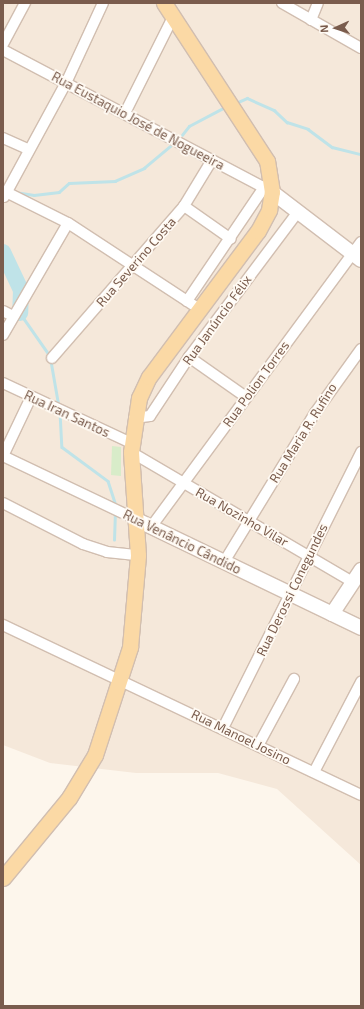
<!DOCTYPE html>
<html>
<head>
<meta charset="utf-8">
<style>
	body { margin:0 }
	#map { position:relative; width:364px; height:1009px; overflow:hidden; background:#fdf6ec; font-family:"Exo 2",sans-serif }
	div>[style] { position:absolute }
	.residential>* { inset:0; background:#f5e8da }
	.green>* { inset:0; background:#d8ecc9 }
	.stream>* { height:2.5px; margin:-1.25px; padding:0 1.25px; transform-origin:1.25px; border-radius:1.25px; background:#bfe3e8 }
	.river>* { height:16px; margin:-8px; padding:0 8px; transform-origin:8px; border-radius:8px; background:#bfe3e8 }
	.roads { filter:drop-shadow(1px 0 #d1beb0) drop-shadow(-1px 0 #d1beb0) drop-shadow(0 1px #d1beb0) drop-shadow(0 -1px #d1beb0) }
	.street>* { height:10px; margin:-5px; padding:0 5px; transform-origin:5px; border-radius:5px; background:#fff }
	.secondary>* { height:14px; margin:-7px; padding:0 7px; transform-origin:7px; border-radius:7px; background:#fff }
	.primary>* { height:15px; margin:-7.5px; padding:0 7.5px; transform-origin:7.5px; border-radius:7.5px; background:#fbd9a5 }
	span { translate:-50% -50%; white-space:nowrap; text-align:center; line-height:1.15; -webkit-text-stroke:3.5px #fffaf3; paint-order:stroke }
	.street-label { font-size:13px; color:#7a5c4d }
	.frame { position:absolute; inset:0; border:4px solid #7a5c4d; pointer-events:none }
	.north { position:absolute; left:316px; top:8px; width:40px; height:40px; -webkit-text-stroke:3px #fffaf3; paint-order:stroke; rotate:267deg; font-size:11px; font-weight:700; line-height:16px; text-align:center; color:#7a5c4d }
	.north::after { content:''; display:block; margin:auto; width:14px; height:18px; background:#7a5c4d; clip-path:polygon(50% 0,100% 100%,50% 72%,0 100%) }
</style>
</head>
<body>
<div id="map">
	<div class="residential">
		<div style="clip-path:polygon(3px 3px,361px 3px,361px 865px,277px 789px,218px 773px,136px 773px,50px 763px,3px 745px)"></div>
	</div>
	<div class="green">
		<div style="clip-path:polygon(112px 446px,121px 447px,121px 476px,111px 475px)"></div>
	</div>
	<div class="stream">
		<div style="left:236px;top:103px;width:12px;rotate:-24deg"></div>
		<div style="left:247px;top:98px;width:30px;rotate:24deg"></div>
		<div style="left:274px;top:110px;width:18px;rotate:43deg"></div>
		<div style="left:287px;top:122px;width:22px;rotate:18deg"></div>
		<div style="left:308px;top:129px;width:30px;rotate:37deg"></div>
		<div style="left:332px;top:147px;width:30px;rotate:14deg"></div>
		<div style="left:182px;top:135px;width:11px;rotate:-52deg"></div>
		<div style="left:189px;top:126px;width:41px;rotate:-27.8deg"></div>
		<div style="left:15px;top:192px;width:19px;rotate:9deg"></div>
		<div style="left:34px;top:195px;width:25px;rotate:-7deg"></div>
		<div style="left:59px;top:192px;width:13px;rotate:-42deg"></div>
		<div style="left:69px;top:183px;width:46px;rotate:-2.5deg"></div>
		<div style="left:115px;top:181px;width:32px;rotate:-24deg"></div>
		<div style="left:144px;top:168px;width:35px;rotate:-40deg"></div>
		<div style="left:20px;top:313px;width:52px;rotate:55.1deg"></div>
		<div style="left:51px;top:361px;width:47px;rotate:80.1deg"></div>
		<div style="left:60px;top:412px;width:35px;rotate:87deg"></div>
		<div style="left:62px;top:447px;width:57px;rotate:36.5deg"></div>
		<div style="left:108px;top:481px;width:26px;rotate:72deg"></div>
		<div style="left:114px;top:540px;width:27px;rotate:-88deg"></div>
	</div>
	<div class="river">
		<div style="left:3px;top:252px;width:42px;rotate:64.7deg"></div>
		<div style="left:21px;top:290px;width:23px;rotate:92deg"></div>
	</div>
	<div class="roads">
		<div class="street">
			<div style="left:282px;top:3px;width:91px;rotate:29.7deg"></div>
			<div style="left:311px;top:20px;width:18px;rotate:-68deg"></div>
			<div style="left:3px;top:44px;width:47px;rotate:-61.8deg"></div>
			<div style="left:3px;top:50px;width:304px;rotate:27.8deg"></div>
			<div style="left:125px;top:113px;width:107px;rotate:-63.4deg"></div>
			<div style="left:3px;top:138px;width:27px;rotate:24deg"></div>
			<div style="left:6px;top:192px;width:69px;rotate:26.6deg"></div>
			<div style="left:68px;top:223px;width:159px;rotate:33.2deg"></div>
			<div style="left:4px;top:197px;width:130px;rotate:-61.5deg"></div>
			<div style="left:66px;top:83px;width:88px;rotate:-65.2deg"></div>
			<div style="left:184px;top:206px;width:57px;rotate:35.1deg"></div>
			<div style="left:187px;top:301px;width:139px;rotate:-55.9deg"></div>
			<div style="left:3px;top:311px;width:11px;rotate:27deg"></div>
			<div style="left:3px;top:335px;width:129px;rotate:-59.9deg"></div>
			<div style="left:189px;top:357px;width:70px;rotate:35.1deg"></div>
			<div style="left:52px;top:358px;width:201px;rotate:-49deg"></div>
			<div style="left:184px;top:206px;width:54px;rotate:-58.7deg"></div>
			<div style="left:3px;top:383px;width:141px;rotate:25.1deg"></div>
			<div style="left:134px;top:418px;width:16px;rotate:-7deg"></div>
			<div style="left:150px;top:416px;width:71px;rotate:-56.5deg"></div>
			<div style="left:189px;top:357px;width:180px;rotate:-53.1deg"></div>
			<div style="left:131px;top:452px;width:257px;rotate:30.4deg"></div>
			<div style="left:3px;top:456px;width:146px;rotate:25.5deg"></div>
			<div style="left:3px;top:456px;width:65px;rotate:-64.6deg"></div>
			<div style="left:3px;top:503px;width:90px;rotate:27.1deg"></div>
			<div style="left:83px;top:544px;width:25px;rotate:18deg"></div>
			<div style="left:107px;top:552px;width:31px;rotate:6deg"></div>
			<div style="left:151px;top:527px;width:354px;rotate:-53.6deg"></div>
			<div style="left:224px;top:562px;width:175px;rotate:-58.6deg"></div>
			<div style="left:315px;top:413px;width:79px;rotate:-54.3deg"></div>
			<div style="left:3px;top:625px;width:396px;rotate:25.4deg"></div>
			<div style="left:223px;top:728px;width:309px;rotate:-63.4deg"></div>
			<div style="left:259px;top:744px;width:74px;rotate:-61.7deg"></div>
			<div style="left:314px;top:772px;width:102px;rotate:-62.4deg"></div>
		</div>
		<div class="secondary">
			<div style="left:272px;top:192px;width:112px;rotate:37.4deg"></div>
			<div style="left:135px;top:519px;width:251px;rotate:25.7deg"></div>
			<div style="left:332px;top:614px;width:53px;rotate:-56.6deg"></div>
		</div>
		<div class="primary">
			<div style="left:3px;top:878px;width:104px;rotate:-50.5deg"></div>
			<div style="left:69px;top:798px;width:50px;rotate:-58.8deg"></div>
			<div style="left:95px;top:755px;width:114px;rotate:-72deg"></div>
			<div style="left:130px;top:647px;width:92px;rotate:-85deg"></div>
			<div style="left:138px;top:555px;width:103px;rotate:-93.9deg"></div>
			<div style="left:131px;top:452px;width:55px;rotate:-81.6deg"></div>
			<div style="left:139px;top:398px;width:23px;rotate:-65deg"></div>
			<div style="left:149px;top:377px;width:182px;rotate:-53.3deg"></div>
			<div style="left:258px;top:231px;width:24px;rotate:-62deg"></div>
			<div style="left:269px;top:210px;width:18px;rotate:-81deg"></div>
			<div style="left:272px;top:192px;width:31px;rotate:-99deg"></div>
			<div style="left:267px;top:161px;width:189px;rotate:-123.1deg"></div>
		</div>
	</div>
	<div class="street-label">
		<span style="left:138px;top:121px;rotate:28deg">Rua Eustaquio José de Nogueeira</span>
		<span style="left:136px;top:262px;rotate:-49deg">Rua Severino Costa</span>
		<span style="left:217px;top:320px;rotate:-54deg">Rua Janúncio Félix</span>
		<span style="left:256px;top:384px;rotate:-54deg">Rua Polion Torres</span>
		<span style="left:67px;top:414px;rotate:25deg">Rua Iran Santos</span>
		<span style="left:303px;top:433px;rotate:-58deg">Rua Maria R. Rufino</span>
		<span style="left:242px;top:517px;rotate:30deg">Rua Nozinho Vilar</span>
		<span style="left:182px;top:542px;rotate:26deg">Rua Venâncio Cândido</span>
		<span style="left:292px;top:590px;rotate:-64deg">Rua Derossi Conegundes</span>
		<span style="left:241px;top:737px;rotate:26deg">Rua Manoel Josino</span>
	</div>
	<div class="frame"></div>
	<div class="north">N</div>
</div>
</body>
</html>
